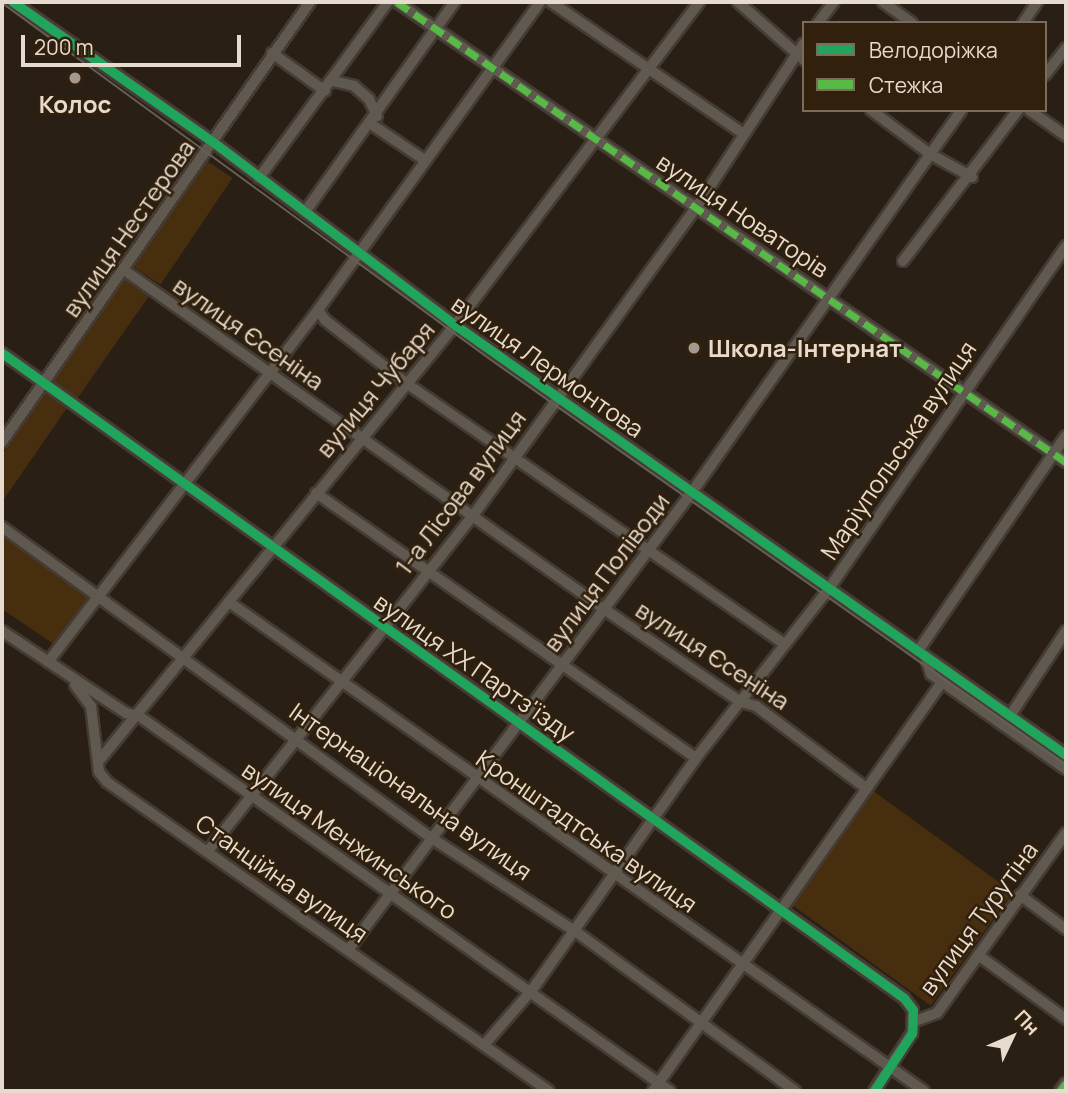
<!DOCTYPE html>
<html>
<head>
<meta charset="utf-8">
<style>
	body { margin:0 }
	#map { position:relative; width:1068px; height:1093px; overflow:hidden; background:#291f14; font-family:Manrope,sans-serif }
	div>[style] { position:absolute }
	.green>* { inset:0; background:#472e0e; transform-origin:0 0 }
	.roads { filter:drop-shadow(2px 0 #443c34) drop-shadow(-2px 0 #443c34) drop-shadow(0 2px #443c34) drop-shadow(0 -2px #443c34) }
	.minor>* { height:10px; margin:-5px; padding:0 5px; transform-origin:5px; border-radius:5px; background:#605950 }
	.tram>* { height:2px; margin:-1px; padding:0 1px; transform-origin:1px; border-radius:1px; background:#655f56 }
	.quiet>* { height:7px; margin-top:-3.5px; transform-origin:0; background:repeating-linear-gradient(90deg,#58b947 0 14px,transparent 0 21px) }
	.cycleway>* { height:9px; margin:-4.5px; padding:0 4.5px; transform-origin:4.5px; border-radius:4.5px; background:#20a55d }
	.dots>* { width:19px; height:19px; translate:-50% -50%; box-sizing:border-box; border:4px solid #31200c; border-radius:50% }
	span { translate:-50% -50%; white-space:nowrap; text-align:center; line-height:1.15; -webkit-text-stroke:5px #31200c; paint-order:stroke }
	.poi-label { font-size:24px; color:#e7dbcf; font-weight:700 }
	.left { translate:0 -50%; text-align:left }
	.street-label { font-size:24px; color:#e7dbcf }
	.frame { position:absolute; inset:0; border:4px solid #e7dbcf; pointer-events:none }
	.legend { position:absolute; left:802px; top:21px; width:245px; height:91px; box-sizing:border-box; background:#31200c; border:2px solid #7a6b5a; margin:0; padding:9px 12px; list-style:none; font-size:21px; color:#e7dbcf }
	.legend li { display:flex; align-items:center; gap:14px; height:35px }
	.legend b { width:35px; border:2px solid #7a6b5a }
	.north { position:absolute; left:977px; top:1002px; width:70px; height:70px; -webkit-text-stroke:5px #31200c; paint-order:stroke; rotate:46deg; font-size:19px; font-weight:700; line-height:28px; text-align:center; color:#e7dbcf }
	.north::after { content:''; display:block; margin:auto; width:24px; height:32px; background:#e7dbcf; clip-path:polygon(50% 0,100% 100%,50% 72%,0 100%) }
	.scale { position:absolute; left:21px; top:35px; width:220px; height:32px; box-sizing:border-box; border:4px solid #e7dbcf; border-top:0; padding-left:9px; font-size:21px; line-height:24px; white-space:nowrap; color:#e7dbcf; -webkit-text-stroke:5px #31200c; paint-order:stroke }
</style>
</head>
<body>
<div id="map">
	<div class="green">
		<div style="left:206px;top:160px;width:32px;height:129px;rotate:34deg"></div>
		<div style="left:124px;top:276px;width:32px;height:129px;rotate:35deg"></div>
		<div style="clip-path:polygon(45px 393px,67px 408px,2px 502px,2px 455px)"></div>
		<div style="clip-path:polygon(2px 532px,91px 593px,55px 645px,2px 609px)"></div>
		<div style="left:872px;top:790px;width:174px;height:140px;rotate:36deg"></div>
	</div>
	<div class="roads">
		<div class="minor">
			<div style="left:13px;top:2px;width:244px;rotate:35deg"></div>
			<div style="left:213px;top:142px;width:303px;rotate:37.1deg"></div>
			<div style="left:455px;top:325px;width:747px;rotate:35.14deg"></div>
			<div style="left:397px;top:2px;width:812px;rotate:34.51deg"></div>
			<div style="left:551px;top:2px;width:234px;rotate:34.4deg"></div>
			<div style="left:738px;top:2px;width:88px;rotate:41.3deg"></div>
			<div style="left:883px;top:2px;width:36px;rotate:36deg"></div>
			<div style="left:818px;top:23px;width:26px;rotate:-53deg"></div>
			<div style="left:1023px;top:23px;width:25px;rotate:-56deg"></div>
			<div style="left:272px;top:53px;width:65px;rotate:35.6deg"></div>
			<div style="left:1045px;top:75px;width:34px;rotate:-52deg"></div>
			<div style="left:333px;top:81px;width:22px;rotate:13deg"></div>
			<div style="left:354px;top:86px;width:20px;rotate:41deg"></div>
			<div style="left:369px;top:99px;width:19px;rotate:65deg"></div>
			<div style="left:871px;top:110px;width:74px;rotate:36.7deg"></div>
			<div style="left:930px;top:154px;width:48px;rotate:28.7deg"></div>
			<div style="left:1029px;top:110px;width:45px;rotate:35.1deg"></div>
			<div style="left:371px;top:124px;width:66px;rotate:33.9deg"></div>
			<div style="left:259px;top:178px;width:218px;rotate:-53.8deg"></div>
			<div style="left:305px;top:212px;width:258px;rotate:-54.5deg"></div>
			<div style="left:903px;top:261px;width:190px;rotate:-52.7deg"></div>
			<div style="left:124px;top:270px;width:588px;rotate:35.23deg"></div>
			<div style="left:604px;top:609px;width:166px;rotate:34.2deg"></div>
			<div style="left:741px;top:702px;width:16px;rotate:15deg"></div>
			<div style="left:756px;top:706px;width:137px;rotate:36.7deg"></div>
			<div style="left:318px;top:310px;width:12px;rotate:55deg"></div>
			<div style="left:325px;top:320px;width:103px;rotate:37.9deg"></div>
			<div style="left:406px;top:383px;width:460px;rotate:34.6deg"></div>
			<div style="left:2px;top:353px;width:1109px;rotate:35.57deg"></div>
			<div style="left:904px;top:998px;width:15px;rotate:53deg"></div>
			<div style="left:913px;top:1010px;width:23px;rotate:92deg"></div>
			<div style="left:912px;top:1033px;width:69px;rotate:123.2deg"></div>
			<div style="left:2px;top:442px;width:537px;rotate:-55.01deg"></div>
			<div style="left:316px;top:493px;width:463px;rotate:34.9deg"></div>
			<div style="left:2px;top:527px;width:528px;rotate:35.92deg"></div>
			<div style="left:430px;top:837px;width:173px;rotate:33deg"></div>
			<div style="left:575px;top:931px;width:272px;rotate:36deg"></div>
			<div style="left:229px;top:602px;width:850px;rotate:35.13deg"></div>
			<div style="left:2px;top:631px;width:149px;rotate:33.5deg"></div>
			<div style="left:126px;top:713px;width:13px;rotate:13deg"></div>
			<div style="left:139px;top:716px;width:650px;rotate:35.23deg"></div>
			<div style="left:918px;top:651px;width:261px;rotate:-55.5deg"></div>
			<div style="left:48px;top:662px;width:444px;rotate:-52.5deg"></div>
			<div style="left:318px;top:310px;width:380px;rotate:-54.2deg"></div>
			<div style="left:942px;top:682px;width:151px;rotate:35.1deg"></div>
			<div style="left:75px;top:685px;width:26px;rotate:53deg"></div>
			<div style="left:91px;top:706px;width:66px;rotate:83.1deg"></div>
			<div style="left:99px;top:772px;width:13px;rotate:51deg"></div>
			<div style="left:107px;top:782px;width:539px;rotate:34.96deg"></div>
			<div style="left:1010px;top:716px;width:102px;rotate:-56.6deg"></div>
			<div style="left:98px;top:762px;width:564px;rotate:-50.75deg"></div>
			<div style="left:455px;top:325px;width:405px;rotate:-52.9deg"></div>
			<div style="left:208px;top:851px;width:426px;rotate:-51.7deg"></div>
			<div style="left:472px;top:517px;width:382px;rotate:-54.1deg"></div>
			<div style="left:696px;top:208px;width:197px;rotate:-56.8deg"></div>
			<div style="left:1020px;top:895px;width:57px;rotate:36.5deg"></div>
			<div style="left:348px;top:950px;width:573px;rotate:-53.09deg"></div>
			<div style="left:692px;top:492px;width:467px;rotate:-54.8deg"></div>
			<div style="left:978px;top:955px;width:109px;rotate:36deg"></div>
			<div style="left:915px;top:1021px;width:23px;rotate:-20deg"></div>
			<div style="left:937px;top:1013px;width:221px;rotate:-54.4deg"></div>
			<div style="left:484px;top:1045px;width:73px;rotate:-48.9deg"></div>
			<div style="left:532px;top:990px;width:284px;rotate:-54.7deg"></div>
			<div style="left:696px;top:758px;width:217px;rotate:-51.9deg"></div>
			<div style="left:830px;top:587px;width:415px;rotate:-55.3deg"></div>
			<div style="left:653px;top:1091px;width:501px;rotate:-54.75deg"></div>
			<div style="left:942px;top:682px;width:14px;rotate:-144deg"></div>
			<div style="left:931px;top:674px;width:19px;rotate:-108deg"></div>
			<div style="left:1060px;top:1091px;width:10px;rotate:-53deg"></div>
		</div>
	</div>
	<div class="tram">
		<div style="left:2px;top:3px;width:605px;rotate:36.13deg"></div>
		<div style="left:491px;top:360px;width:703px;rotate:35.16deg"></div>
	</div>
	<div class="quiet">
		<div style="left:397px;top:2px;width:812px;rotate:34.51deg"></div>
		<div style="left:1060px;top:1091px;width:10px;rotate:-53deg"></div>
	</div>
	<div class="cycleway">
		<div style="left:13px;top:2px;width:244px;rotate:35deg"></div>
		<div style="left:213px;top:142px;width:303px;rotate:37.1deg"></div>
		<div style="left:455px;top:325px;width:747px;rotate:35.14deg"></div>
		<div style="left:2px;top:353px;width:1109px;rotate:35.57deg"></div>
		<div style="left:904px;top:998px;width:15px;rotate:53deg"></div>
		<div style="left:913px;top:1010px;width:23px;rotate:92deg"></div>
		<div style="left:912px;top:1033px;width:69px;rotate:123.2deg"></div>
	</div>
	<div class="dots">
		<div style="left:75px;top:78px;background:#a4998e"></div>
		<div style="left:694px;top:348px;background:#a4998e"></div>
	</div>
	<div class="poi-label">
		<span style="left:75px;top:104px">Колос</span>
		<span class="left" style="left:708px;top:348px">Школа-Інтернат</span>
	</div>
	<div class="street-label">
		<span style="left:743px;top:215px;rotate:34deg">вулиця Новаторів</span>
		<span style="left:128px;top:228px;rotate:-55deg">вулиця Нестерова</span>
		<span style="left:249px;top:333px;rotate:35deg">вулиця Єсеніна</span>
		<span style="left:548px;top:366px;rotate:35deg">вулиця Лермонтова</span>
		<span style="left:375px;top:389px;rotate:-50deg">вулиця Чубаря</span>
		<span style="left:898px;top:450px;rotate:-56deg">Маріупольська вулиця</span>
		<span style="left:460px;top:492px;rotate:-53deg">1-а Лісова вулиця</span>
		<span style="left:606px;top:572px;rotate:-53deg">вулиця Поліводи</span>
		<span style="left:713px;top:655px;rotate:33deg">вулиця Єсеніна</span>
		<span style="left:475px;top:667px;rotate:35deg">вулиця XX Партз'їзду</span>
		<span style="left:411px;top:791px;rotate:35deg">Інтернаціональна вулиця</span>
		<span style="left:587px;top:831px;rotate:35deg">Кронштадтська вулиця</span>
		<span style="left:350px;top:840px;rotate:35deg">вулиця Менжинського</span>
		<span style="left:282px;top:878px;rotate:35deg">Станційна вулиця</span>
		<span style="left:978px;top:918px;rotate:-54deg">вулиця Турутіна</span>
	</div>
	<div class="frame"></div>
	<ul class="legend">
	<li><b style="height:9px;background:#20a55d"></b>Велодоріжка</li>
	<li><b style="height:9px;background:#58b947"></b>Стежка</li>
	</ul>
	<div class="north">Пн</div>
	<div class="scale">200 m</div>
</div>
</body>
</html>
